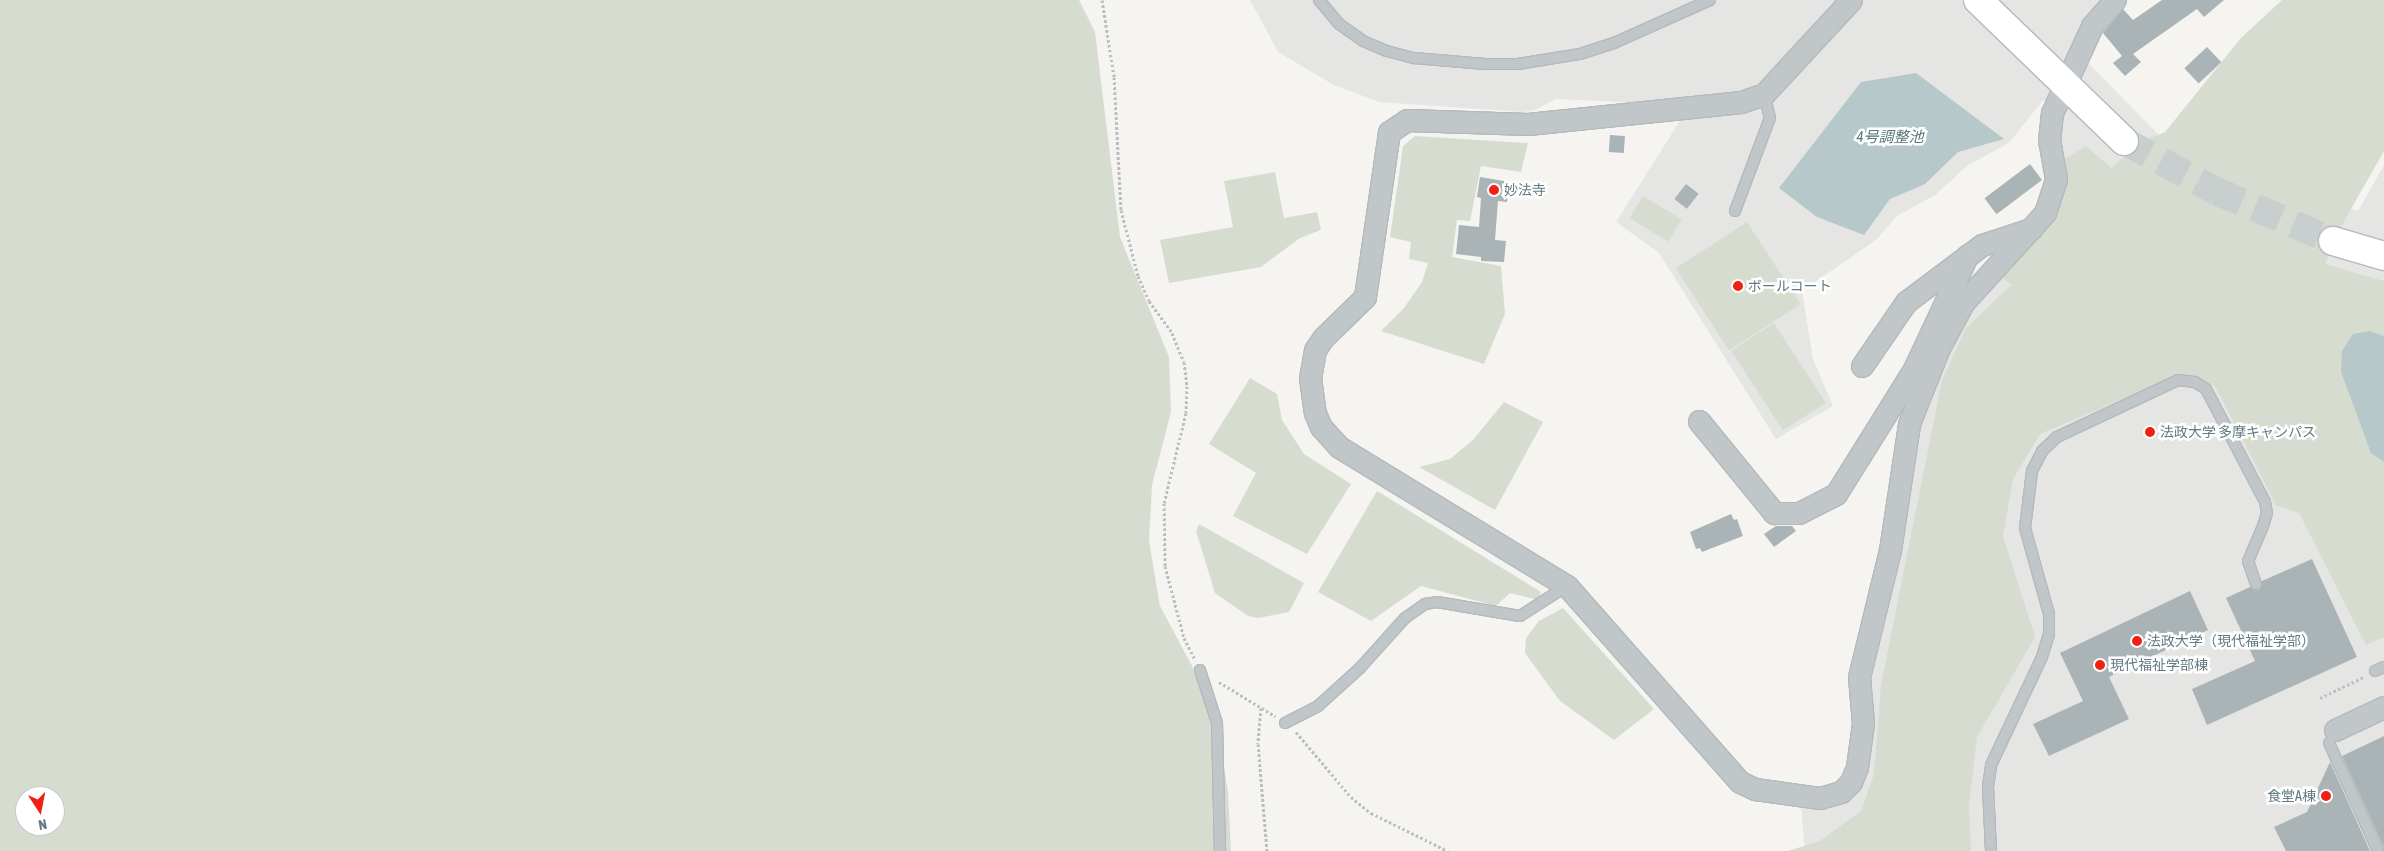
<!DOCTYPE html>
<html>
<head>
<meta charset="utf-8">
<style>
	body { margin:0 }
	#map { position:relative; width:2384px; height:851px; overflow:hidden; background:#f5f4f0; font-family:"Asap Condensed","Noto Sans JP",sans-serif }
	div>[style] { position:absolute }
	.built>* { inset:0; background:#e5e5e4 }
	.green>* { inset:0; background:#d7dcd1; transform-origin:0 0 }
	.water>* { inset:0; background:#b7c8ca }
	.building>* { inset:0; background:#aab4b7; transform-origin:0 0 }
	.secondary-tunnel>* { height:28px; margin-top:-14px; transform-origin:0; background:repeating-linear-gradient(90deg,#c9cfcf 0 28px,transparent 0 42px) }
	.path>* { height:3px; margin-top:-1.5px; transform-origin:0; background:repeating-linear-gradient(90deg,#babebf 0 2.5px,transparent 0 5px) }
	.roads { filter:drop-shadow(1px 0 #b3babd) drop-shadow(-1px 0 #b3babd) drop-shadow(0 1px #b3babd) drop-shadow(0 -1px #b3babd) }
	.lane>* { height:10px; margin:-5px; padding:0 5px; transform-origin:5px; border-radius:5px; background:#c1c6c8 }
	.street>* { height:21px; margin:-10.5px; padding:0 10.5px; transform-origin:10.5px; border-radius:10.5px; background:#c1c6c8 }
	.secondary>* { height:28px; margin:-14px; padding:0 14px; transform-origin:14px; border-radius:14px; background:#fff }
	.dots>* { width:14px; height:14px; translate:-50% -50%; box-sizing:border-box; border:2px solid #fff; border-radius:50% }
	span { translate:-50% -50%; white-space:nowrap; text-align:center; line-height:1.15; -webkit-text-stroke:5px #fff; paint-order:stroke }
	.poi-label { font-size:14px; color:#617a83 }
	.left { translate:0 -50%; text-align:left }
	.right { translate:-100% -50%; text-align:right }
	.water-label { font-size:15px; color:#58777a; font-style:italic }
	.north { position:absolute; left:15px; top:786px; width:50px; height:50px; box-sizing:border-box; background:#fff; border:1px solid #c0cacd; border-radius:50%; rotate:169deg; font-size:14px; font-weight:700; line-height:20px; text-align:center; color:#617a83 }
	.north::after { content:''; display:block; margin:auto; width:18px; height:22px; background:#f02014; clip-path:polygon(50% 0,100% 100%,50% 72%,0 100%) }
</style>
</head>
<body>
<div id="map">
	<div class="built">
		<div style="clip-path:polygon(1250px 0,1841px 0,1758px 83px,1740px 93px,1644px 103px,1556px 99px,1535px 110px,1523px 112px,1379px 102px,1334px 85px,1278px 52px)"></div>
		<div style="clip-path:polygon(1861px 0,2105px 0,2074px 49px,2163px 139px,2252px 177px,2358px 211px,2384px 165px,2384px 851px,1805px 851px,1801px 806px,1839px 804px,1852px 796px,1867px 776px,1873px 723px,1868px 672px,1917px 425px,1937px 383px,1946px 349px,1969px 309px,2050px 216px,2059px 114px,2043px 100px,2009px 143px,1968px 165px,1935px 195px,1897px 216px,1876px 240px,1802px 291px,1813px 359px,1833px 406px,1776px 439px,1659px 253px,1616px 222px,1683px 116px,1758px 108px,1787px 84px)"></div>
	</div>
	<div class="green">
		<div style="clip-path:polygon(evenodd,0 0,1079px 0,1095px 32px,1120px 237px,1169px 357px,1171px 412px,1152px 485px,1149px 541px,1160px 606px,1199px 679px,1217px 723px,1228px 793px,1231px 851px,0 851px,0 0,25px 796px,55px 796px,55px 826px,25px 826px,25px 796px)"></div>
		<div style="clip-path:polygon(2282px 0,2384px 0,2384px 151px,2338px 232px,2325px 264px,2384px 281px,2384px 637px,2366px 645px,2299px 513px,2276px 505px,2215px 386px,2193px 375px,2176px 376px,2040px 434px,2013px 479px,2003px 536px,2035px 637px,1977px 737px,1969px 806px,1971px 851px,1788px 851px,1820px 841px,1861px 811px,1874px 774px,1881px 685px,1942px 380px,1966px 328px,2011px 285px,2000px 276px,2057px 216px,2064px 193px,2062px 161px,2086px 146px,2111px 168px,2142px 142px,2165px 132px,2241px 38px)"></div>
		<div style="clip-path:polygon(1415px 136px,1528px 143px,1521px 172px,1481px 166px,1470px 221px,1457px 220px,1452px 257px,1501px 266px,1505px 314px,1484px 364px,1381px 331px,1404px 308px,1422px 282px,1428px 263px,1409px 259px,1411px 242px,1390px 237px,1403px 146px)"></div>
		<div style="clip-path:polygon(1275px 172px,1284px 218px,1317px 212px,1321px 230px,1300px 238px,1261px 267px,1169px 283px,1160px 240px,1233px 227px,1224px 181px)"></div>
		<div style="left:1643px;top:196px;width:45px;height:26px;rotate:31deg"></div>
		<div style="left:1747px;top:222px;width:98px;height:85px;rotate:57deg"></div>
		<div style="left:1774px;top:323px;width:95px;height:51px;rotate:57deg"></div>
		<div style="clip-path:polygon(1250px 378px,1277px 394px,1282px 420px,1304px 454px,1351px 484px,1307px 554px,1233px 516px,1256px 473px,1209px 444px)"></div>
		<div style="clip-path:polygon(1504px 402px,1543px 422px,1495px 510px,1419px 467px,1450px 459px,1473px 440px)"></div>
		<div style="clip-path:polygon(1377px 491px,1541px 592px,1538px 600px,1510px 593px,1496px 606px,1421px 586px,1371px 621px,1318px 592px)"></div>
		<div style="clip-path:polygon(1199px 524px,1304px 583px,1289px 612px,1258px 618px,1248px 616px,1215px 593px,1196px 531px)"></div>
		<div style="clip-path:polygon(1563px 608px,1654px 709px,1614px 740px,1560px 701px,1525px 653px,1526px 638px,1539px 621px)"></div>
	</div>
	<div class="water">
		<div style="clip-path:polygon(1916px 73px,2004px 139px,1958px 152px,1925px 184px,1890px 199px,1864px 235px,1817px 217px,1779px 188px,1861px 82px)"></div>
		<div style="clip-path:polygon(2370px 331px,2384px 336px,2384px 462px,2371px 453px,2341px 372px,2342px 351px,2353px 334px)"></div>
	</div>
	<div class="building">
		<div style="clip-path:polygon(2162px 0,2224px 0,2204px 17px,2197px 9px,2133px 54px,2141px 62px,2125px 76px,2113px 63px,2122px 56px,2103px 33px,2123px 9px,2133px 20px)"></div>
		<div style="left:2207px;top:47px;width:21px;height:31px;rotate:47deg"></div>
		<div style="left:1610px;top:135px;width:15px;height:17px;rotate:4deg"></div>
		<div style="left:2030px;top:164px;width:20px;height:57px;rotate:53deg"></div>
		<div style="clip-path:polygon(1480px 177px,1510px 182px,1507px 202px,1498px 201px,1495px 240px,1506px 241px,1504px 262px,1481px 261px,1481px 257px,1456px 254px,1459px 225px,1479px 227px,1481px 198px,1477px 197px)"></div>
		<div style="left:1686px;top:184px;width:16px;height:19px;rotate:38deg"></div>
		<div style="clip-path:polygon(1731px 514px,1734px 520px,1737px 519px,1743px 536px,1702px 552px,1700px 548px,1696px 549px,1690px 532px)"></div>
		<div style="clip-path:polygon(1776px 526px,1792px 526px,1796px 531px,1774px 547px,1764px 534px)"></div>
		<div style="clip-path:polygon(2312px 559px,2357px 657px,2207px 725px,2192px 689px,2255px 661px,2226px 598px,2250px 587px,2259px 590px,2262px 581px)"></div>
		<div style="clip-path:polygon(2190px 591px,2208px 630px,2109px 677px,2129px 719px,2049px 756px,2033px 724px,2083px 701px,2060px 653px)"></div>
		<div style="clip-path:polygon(2384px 736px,2384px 848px,2342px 756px)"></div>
		<div style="clip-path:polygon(2330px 762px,2370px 851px,2286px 851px,2274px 827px,2307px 812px)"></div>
	</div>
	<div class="secondary-tunnel">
		<div style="left:2124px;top:141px;width:105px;rotate:28.5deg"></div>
		<div style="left:2216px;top:191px;width:127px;rotate:23.1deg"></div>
	</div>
	<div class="path">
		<div style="left:1102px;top:0;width:78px;rotate:81.1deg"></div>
		<div style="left:1114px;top:77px;width:133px;rotate:87deg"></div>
		<div style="left:1121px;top:210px;width:68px;rotate:75.6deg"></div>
		<div style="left:1138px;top:276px;width:27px;rotate:66deg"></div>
		<div style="left:1149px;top:301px;width:39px;rotate:54deg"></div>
		<div style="left:1172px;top:333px;width:31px;rotate:68deg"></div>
		<div style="left:1184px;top:362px;width:24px;rotate:83deg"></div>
		<div style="left:1187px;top:386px;width:27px;rotate:92deg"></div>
		<div style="left:1186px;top:413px;width:93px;rotate:103.7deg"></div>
		<div style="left:1164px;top:503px;width:63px;rotate:89.1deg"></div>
		<div style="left:1165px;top:566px;width:74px;rotate:75.2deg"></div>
		<div style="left:1184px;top:638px;width:25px;rotate:63deg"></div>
		<div style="left:1219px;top:682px;width:66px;rotate:31.3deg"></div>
		<div style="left:2320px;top:698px;width:49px;rotate:-25.5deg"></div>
		<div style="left:1261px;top:708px;width:36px;rotate:95deg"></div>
		<div style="left:1258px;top:744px;width:107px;rotate:85.2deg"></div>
		<div style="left:1296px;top:732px;width:85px;rotate:49.8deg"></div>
		<div style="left:1351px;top:797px;width:26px;rotate:39deg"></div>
		<div style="left:1371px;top:813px;width:86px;rotate:26.3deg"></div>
	</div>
	<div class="roads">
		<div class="lane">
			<div style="left:1319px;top:0;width:31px;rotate:50deg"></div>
			<div style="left:1339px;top:24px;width:29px;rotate:35deg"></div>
			<div style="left:1363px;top:41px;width:26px;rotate:23deg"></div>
			<div style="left:1387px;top:51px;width:28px;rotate:15deg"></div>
			<div style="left:1414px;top:58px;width:71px;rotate:4.8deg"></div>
			<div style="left:1485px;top:64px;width:33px"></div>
			<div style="left:1518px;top:64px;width:63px;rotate:-9.2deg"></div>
			<div style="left:1580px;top:54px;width:36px;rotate:-18deg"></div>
			<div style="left:1614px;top:43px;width:105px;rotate:-24.1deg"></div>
			<div style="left:1735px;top:211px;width:99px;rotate:-69.4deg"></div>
			<div style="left:1770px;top:118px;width:25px;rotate:-104deg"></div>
			<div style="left:1200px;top:670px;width:56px;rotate:72.2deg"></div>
			<div style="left:1217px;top:723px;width:128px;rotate:88.7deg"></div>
			<div style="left:2375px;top:671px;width:10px;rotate:-24deg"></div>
			<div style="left:1285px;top:723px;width:37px;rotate:-27deg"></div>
			<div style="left:1318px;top:706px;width:57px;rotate:-42.1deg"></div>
			<div style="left:1360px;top:668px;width:67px;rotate:-48deg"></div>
			<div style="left:1405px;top:618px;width:24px;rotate:-35deg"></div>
			<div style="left:1425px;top:604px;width:12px;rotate:-9deg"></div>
			<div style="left:1437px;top:602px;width:84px;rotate:9.6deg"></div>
			<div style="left:1520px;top:616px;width:56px;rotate:-32.6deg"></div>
			<div style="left:2329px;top:743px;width:119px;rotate:65.6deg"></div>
			<div style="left:1991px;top:851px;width:64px;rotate:-92.7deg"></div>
			<div style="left:1988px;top:787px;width:22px;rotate:-82deg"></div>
			<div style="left:1991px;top:765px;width:119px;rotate:-64.7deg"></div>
			<div style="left:2042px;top:657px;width:24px;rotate:-73deg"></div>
			<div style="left:2049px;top:634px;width:20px;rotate:-90deg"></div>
			<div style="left:2049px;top:614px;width:89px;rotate:-105.6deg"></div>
			<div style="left:2025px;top:528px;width:57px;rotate:-83deg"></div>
			<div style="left:2032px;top:471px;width:22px;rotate:-63deg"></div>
			<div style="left:2042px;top:451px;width:21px;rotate:-43deg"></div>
			<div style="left:2057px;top:437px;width:134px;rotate:-25.2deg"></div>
			<div style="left:2178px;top:380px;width:17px;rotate:7deg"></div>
			<div style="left:2195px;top:382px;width:13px;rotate:32deg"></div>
			<div style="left:2206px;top:389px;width:127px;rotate:62.4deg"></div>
			<div style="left:2265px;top:502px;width:11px;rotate:80deg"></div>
			<div style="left:2267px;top:513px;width:14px;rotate:107deg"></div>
			<div style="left:2263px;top:526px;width:38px;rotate:113deg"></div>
			<div style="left:2248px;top:561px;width:24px;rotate:71deg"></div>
		</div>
		<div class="street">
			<div style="left:1851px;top:0;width:128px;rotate:132.8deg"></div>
			<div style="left:1764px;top:94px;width:24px;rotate:161deg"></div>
			<div style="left:1741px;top:102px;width:214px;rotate:174.1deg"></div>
			<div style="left:1528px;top:124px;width:121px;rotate:-178.1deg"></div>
			<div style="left:1407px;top:120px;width:22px;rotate:146deg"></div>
			<div style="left:1389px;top:132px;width:167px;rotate:98.3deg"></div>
			<div style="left:1365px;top:297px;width:59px;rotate:135.7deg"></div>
			<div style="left:1323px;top:338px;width:14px;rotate:124deg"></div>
			<div style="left:1315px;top:350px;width:28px;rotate:100deg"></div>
			<div style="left:1310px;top:378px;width:35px;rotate:82deg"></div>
			<div style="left:1315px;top:413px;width:15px;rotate:67deg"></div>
			<div style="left:1321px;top:427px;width:27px;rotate:48deg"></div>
			<div style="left:1339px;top:447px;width:267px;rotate:31.4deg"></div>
			<div style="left:1567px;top:586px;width:261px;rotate:48.6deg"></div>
			<div style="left:1740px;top:782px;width:17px;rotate:25deg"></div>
			<div style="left:1755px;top:789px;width:66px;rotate:7.9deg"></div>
			<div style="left:1820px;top:798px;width:22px;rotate:-16deg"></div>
			<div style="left:1841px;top:792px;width:14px;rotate:-45deg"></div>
			<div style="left:1851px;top:782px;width:16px;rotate:-68deg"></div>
			<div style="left:1857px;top:767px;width:44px;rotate:-82.2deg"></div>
			<div style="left:1863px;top:723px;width:46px;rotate:-95deg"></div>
			<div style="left:1859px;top:677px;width:131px;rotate:-76.3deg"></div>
			<div style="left:1890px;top:550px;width:127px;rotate:-81.4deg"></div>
			<div style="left:1909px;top:424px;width:19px;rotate:-69deg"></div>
			<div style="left:1916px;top:406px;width:62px;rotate:-68.4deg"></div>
			<div style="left:1939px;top:348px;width:51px;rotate:-61.9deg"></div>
			<div style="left:1963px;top:303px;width:122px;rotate:-47.7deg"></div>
			<div style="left:2045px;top:213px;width:36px;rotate:-72deg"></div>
			<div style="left:2056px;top:179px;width:39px;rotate:-100deg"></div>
			<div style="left:2049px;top:141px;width:28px;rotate:-84deg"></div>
			<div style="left:2052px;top:113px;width:96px;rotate:-65.3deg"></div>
			<div style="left:2092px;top:26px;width:35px;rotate:-49deg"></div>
			<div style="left:1862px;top:366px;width:78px;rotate:-55.5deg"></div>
			<div style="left:1906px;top:302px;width:95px;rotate:-36.9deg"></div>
			<div style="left:1982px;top:245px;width:52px;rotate:-18.1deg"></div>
			<div style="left:1699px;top:421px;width:119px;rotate:50.8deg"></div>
			<div style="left:1774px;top:513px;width:25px"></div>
			<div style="left:1799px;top:513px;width:42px;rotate:-27.2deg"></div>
			<div style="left:1836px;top:494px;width:147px;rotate:-58deg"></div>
			<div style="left:1914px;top:369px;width:125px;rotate:-64.9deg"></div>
			<div style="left:2335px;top:730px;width:54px;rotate:-25.1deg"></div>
		</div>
		<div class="secondary">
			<div style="left:1978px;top:0;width:203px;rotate:44deg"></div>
			<div style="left:2333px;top:241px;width:53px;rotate:16.4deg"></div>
		</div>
	</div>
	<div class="dots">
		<div style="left:1494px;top:190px;background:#f02014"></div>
		<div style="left:1738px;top:286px;background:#f02014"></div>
		<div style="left:2150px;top:432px;background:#f02014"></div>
		<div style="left:2137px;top:641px;background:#f02014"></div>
		<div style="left:2100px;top:665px;background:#f02014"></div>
		<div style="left:2326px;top:796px;background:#f02014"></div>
	</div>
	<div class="poi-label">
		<span class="left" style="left:1504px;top:190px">妙法寺</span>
		<span class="left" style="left:1748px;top:286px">ボールコート</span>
		<span class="left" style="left:2160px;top:432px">法政大学 多摩キャンパス</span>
		<span class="left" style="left:2147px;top:641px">法政大学（現代福祉学部）</span>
		<span class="left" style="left:2110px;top:665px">現代福祉学部棟</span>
		<span class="right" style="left:2316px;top:796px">食堂A棟</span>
	</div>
	<div class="water-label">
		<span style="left:1890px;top:137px">4号調整池</span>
	</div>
	<div class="north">N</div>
</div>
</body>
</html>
